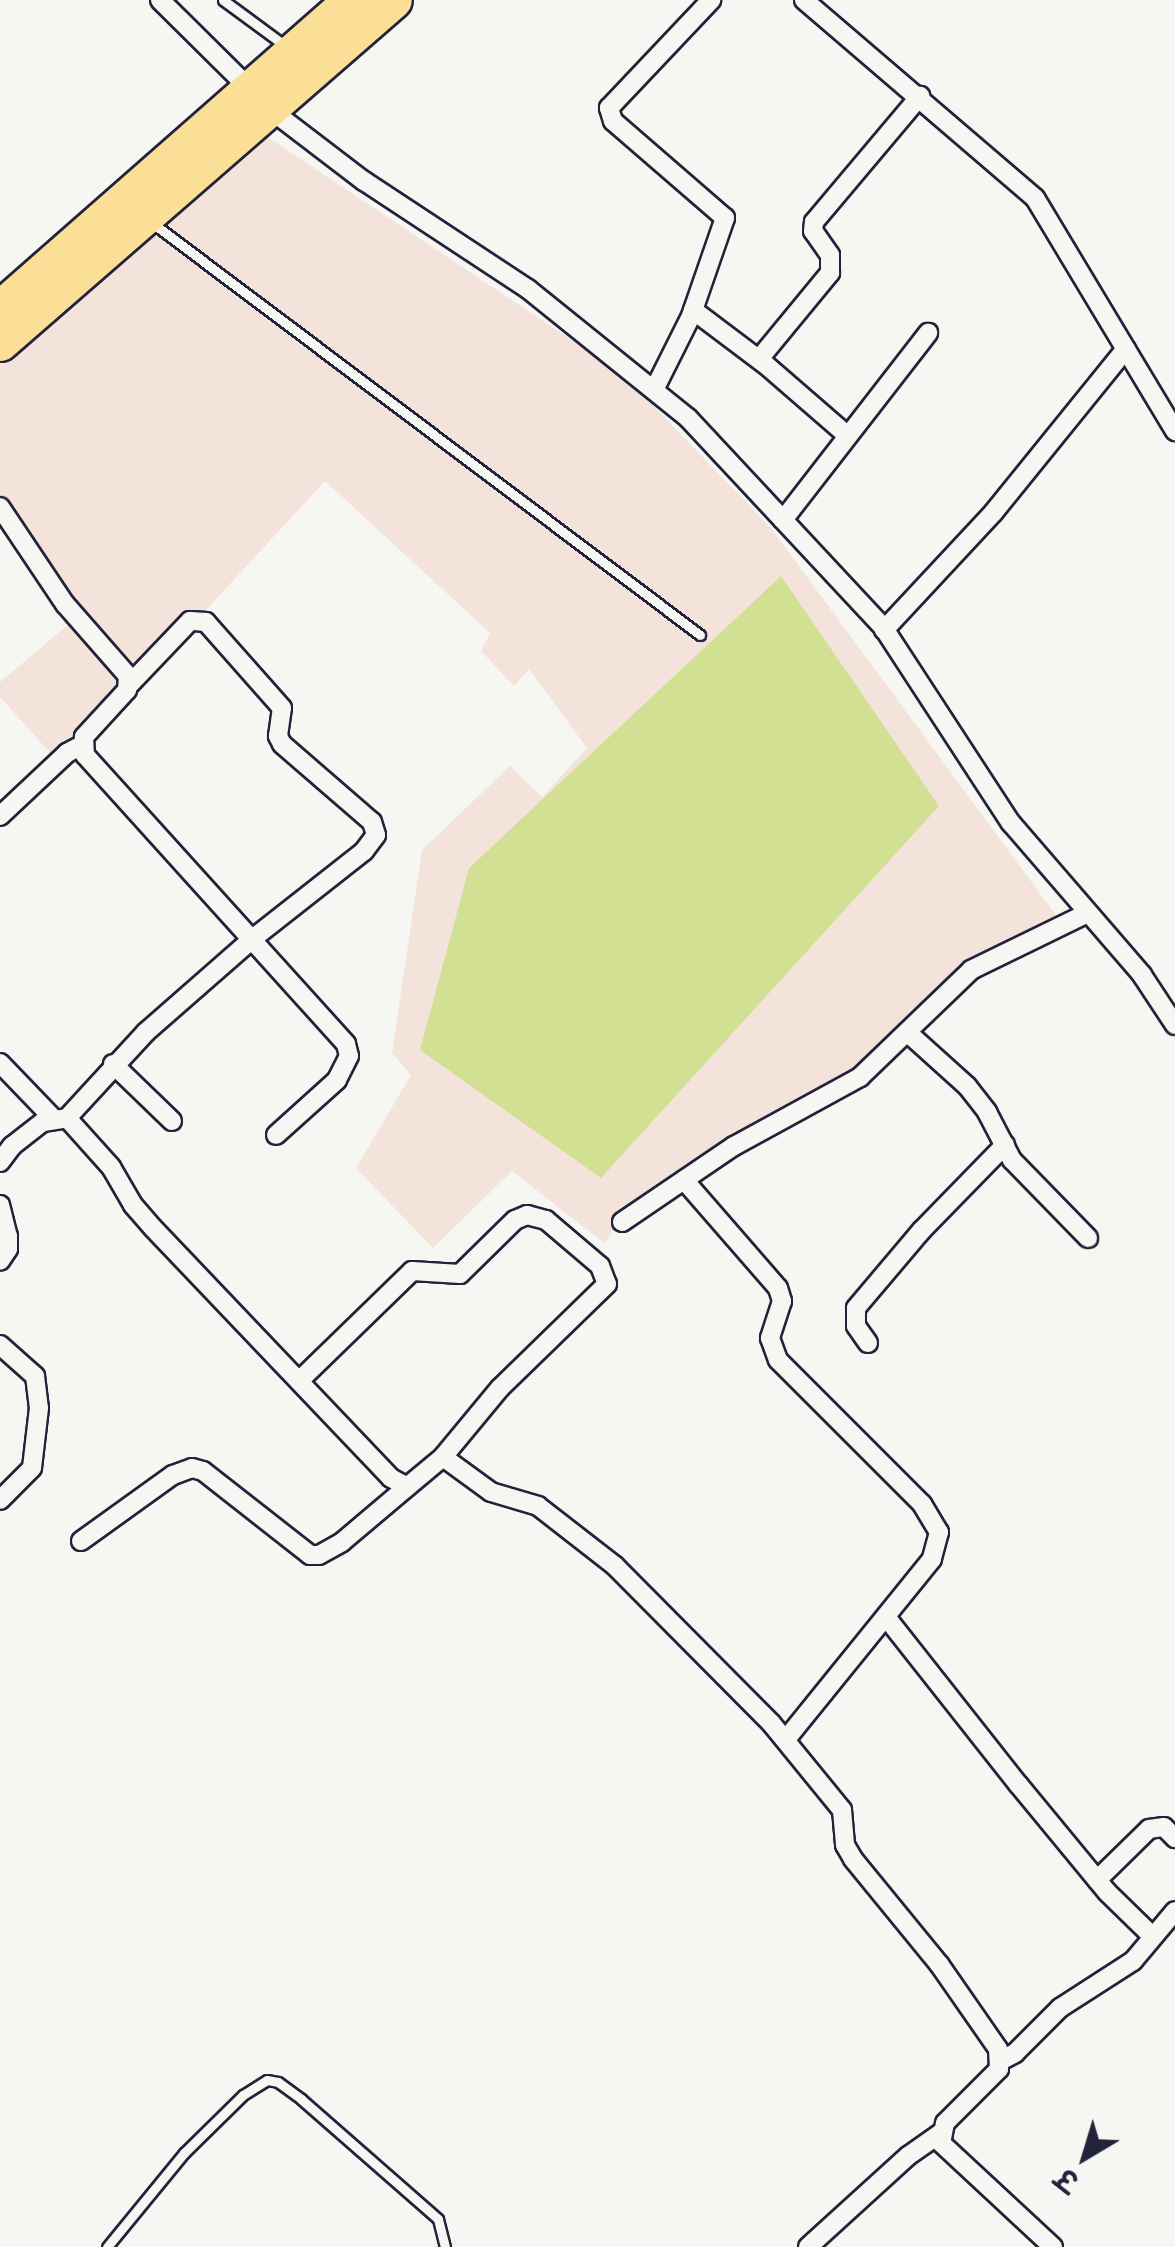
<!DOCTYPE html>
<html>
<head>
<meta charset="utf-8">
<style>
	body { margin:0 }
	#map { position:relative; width:1175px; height:2247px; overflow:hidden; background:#f6f6f2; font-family:Mali,"Playpen Sans Deva",sans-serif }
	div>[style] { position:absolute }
	.built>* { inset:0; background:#f4e3db }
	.green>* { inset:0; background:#d2e093 }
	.roads { filter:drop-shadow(2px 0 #22223b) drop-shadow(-2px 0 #22223b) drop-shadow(0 2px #22223b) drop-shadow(0 -2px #22223b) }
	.lane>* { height:9px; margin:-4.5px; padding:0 4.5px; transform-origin:4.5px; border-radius:4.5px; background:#f6f6f2 }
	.street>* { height:18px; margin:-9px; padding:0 9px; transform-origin:9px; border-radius:9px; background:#f6f6f2 }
	.highway>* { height:35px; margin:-17.5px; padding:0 17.5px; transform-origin:17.5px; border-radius:17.5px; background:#fbdf96 }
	span { translate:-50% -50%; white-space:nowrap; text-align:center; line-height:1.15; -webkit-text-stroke:8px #f6f6f2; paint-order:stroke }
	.north { position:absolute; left:1035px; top:2107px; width:100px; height:100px; -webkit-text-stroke:8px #f6f6f2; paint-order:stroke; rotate:218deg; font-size:28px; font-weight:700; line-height:40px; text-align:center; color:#22223b }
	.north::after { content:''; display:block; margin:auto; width:35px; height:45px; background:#22223b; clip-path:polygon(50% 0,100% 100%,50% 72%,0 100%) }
</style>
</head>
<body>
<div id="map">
	<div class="built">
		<div style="clip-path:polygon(263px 134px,624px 375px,771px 528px,1058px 918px,959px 971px,865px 1075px,636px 1200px,604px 1243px,512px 1171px,433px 1248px,356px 1168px,411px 1075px,392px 1053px,422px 850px,510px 766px,542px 797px,587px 748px,529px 669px,514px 686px,481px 651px,490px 633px,325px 481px,62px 766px,0 697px,0 682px,68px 625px,0 517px,0 353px)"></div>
	</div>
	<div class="green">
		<div style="clip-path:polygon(781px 576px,939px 806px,601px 1178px,420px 1050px,469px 868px)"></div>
	</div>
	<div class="roads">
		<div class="lane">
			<div style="left:223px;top:0;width:79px;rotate:36.3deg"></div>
			<div style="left:151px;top:222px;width:687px;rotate:36.95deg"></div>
			<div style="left:107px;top:2247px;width:122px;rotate:-50.7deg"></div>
			<div style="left:184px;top:2153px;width:83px;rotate:-44.5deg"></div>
			<div style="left:243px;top:2095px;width:28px;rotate:-32deg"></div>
			<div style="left:267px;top:2080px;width:11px;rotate:10deg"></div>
			<div style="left:278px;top:2082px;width:29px;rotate:36deg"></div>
			<div style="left:301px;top:2099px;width:182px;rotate:41.2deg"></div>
			<div style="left:438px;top:2219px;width:29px;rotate:76deg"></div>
		</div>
		<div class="street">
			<div style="left:160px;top:0;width:156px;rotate:44.7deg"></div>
			<div style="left:271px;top:110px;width:117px;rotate:37.4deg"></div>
			<div style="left:364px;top:181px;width:196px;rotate:33.4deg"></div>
			<div style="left:528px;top:289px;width:206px;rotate:38.9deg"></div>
			<div style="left:688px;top:418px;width:286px;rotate:47deg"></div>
			<div style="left:883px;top:627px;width:234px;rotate:56.9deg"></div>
			<div style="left:1011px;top:823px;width:201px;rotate:49.2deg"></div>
			<div style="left:1142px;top:975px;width:60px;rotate:56.6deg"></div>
			<div style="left:804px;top:0;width:304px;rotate:40.6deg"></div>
			<div style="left:1035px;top:198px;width:272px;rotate:59deg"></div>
			<div style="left:693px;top:310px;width:91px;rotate:37deg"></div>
			<div style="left:766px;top:365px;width:108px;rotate:40.9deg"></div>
			<div style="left:759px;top:359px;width:112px;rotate:-50.5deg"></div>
			<div style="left:830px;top:273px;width:18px;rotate:-90deg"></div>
			<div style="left:830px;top:255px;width:29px;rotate:-125deg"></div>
			<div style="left:813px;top:231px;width:9px;rotate:-84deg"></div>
			<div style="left:814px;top:222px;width:165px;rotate:-49.9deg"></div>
			<div style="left:654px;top:390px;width:83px;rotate:-63.4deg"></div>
			<div style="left:691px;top:316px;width:104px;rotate:-70.9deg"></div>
			<div style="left:725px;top:218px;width:148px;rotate:-139.1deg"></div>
			<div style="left:613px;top:121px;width:14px;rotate:-107deg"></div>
			<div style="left:609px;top:108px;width:149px;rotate:-46.6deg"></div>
			<div style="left:0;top:507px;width:117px;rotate:56.2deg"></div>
			<div style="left:65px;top:604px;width:96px;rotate:48.8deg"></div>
			<div style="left:128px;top:676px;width:14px;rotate:94deg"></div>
			<div style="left:127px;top:690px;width:64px;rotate:132.5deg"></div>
			<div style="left:84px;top:737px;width:18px;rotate:87deg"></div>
			<div style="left:85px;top:755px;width:389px;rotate:47.9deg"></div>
			<div style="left:346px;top:1044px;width:12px;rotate:76deg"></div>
			<div style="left:349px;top:1056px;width:27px;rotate:117deg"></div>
			<div style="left:337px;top:1080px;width:82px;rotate:138deg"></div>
			<div style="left:783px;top:520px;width:237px;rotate:-52.2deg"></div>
			<div style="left:884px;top:630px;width:160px;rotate:-47deg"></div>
			<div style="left:993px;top:513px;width:211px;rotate:-51deg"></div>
			<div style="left:0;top:816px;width:92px;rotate:-43.2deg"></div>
			<div style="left:67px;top:753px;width:17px;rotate:-28deg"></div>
			<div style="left:907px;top:1032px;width:81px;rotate:42deg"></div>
			<div style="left:967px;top:1086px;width:33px;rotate:52deg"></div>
			<div style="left:987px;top:1112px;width:54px;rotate:62.5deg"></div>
			<div style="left:1012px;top:1160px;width:109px;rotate:45.7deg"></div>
			<div style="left:0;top:1063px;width:76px;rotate:46.1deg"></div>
			<div style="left:113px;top:1064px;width:82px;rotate:44deg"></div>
			<div style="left:67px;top:1118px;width:117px;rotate:-47.4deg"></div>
			<div style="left:146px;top:1032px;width:140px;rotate:-41.2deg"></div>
			<div style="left:251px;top:940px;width:144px;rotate:-38.2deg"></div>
			<div style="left:364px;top:851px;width:20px;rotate:-53deg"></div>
			<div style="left:376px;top:835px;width:14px;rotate:-107deg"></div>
			<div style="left:372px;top:822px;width:119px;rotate:-139.1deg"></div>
			<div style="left:282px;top:744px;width:9px;rotate:-117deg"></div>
			<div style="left:278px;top:736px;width:28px;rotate:-82deg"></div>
			<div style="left:282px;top:708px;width:115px;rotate:-131.5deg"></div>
			<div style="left:206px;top:622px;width:16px;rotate:-176deg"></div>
			<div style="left:190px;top:621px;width:87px;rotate:133.6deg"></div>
			<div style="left:0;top:1162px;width:20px;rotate:-53deg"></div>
			<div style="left:12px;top:1146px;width:39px;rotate:-38deg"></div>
			<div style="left:43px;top:1122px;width:24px;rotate:-9deg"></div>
			<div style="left:67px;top:1118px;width:66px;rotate:48.1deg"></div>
			<div style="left:111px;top:1167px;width:44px;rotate:59.9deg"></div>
			<div style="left:133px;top:1205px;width:30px;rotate:49deg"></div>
			<div style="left:153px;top:1228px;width:345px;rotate:46.4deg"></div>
			<div style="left:391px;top:1478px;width:18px;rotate:29deg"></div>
			<div style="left:407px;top:1487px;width:47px;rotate:-39.8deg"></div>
			<div style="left:443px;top:1457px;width:59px;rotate:36.1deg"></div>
			<div style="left:491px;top:1492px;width:49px;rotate:16.6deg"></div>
			<div style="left:538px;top:1506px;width:98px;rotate:37.9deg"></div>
			<div style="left:615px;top:1566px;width:221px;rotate:45.2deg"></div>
			<div style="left:771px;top:1723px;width:112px;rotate:50.8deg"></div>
			<div style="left:842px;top:1810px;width:35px;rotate:85deg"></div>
			<div style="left:845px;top:1845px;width:16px;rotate:60deg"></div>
			<div style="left:853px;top:1859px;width:136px;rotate:50.7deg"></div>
			<div style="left:939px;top:1964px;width:103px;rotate:55.2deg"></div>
			<div style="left:998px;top:2049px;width:20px;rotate:87deg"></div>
			<div style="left:999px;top:2069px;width:76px;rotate:135deg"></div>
			<div style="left:945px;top:2123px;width:20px;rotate:101deg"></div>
			<div style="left:941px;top:2143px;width:153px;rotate:42.9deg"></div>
			<div style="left:684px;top:1180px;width:143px;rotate:49deg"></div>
			<div style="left:778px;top:1288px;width:14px;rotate:73deg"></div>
			<div style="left:782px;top:1301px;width:39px;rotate:108deg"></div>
			<div style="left:770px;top:1338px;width:23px;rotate:70deg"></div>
			<div style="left:778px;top:1360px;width:204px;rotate:45deg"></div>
			<div style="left:922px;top:1504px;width:33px;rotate:59deg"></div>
			<div style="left:939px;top:1532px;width:28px;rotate:105deg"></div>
			<div style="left:932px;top:1559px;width:232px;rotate:129deg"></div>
			<div style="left:0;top:1205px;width:32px;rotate:76deg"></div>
			<div style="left:8px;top:1236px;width:13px;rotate:90deg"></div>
			<div style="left:8px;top:1249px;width:14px;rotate:124deg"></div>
			<div style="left:622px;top:1222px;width:135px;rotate:-34.2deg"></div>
			<div style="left:734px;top:1146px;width:144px;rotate:-28.7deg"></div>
			<div style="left:860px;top:1077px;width:154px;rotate:-43.9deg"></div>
			<div style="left:971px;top:970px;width:128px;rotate:-26deg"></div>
			<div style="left:868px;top:1343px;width:21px;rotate:-125deg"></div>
			<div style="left:856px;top:1326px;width:18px;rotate:-90deg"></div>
			<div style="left:856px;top:1308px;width:102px;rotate:-49.8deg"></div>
			<div style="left:922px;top:1230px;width:119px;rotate:-45.7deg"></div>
			<div style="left:0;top:1345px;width:47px;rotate:41.5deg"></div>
			<div style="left:35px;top:1376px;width:32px;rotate:83deg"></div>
			<div style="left:39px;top:1408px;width:60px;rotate:96.7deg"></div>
			<div style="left:32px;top:1468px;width:45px;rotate:135deg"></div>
			<div style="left:301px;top:1379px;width:155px;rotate:-44.2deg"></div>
			<div style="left:412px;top:1271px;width:48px;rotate:3.6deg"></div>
			<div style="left:460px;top:1274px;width:77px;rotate:-44.5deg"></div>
			<div style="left:515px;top:1220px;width:13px;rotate:-23deg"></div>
			<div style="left:527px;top:1215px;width:20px;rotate:15deg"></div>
			<div style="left:546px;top:1220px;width:71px;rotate:40.4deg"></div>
			<div style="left:600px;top:1266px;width:19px;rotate:69deg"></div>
			<div style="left:607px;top:1284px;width:149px;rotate:135.8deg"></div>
			<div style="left:500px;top:1388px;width:89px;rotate:129.6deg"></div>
			<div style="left:81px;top:1541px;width:113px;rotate:-35.7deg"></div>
			<div style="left:173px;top:1475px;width:20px;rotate:-20deg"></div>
			<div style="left:192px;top:1468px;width:11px;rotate:15deg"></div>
			<div style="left:203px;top:1471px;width:136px;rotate:38.1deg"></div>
			<div style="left:310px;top:1555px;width:9px"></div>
			<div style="left:319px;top:1555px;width:26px;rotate:-29deg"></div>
			<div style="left:342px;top:1542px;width:85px;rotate:-40.2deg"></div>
			<div style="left:886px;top:1617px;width:213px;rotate:51.7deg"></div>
			<div style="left:1018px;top:1784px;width:140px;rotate:50.5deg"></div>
			<div style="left:1107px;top:1892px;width:62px;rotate:44.3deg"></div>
			<div style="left:1097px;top:1880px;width:73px;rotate:-44.4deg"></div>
			<div style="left:1149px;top:1829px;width:15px;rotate:-8deg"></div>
			<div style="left:1164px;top:1827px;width:16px;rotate:45deg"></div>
			<div style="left:1002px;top:2060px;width:15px;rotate:-28deg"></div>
			<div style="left:1015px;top:2053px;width:64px;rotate:-45deg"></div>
			<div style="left:1060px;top:2008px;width:87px;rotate:-32.8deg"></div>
			<div style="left:1133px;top:1961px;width:65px;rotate:-50deg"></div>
			<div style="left:808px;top:2247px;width:135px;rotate:-42.3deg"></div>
			<div style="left:908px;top:2156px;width:39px;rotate:-35deg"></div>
		</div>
		<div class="highway">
			<div style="left:0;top:308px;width:466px;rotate:-41.3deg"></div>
			<div style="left:0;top:343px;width:522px;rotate:-41.04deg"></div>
		</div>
	</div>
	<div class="north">उ</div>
</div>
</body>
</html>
